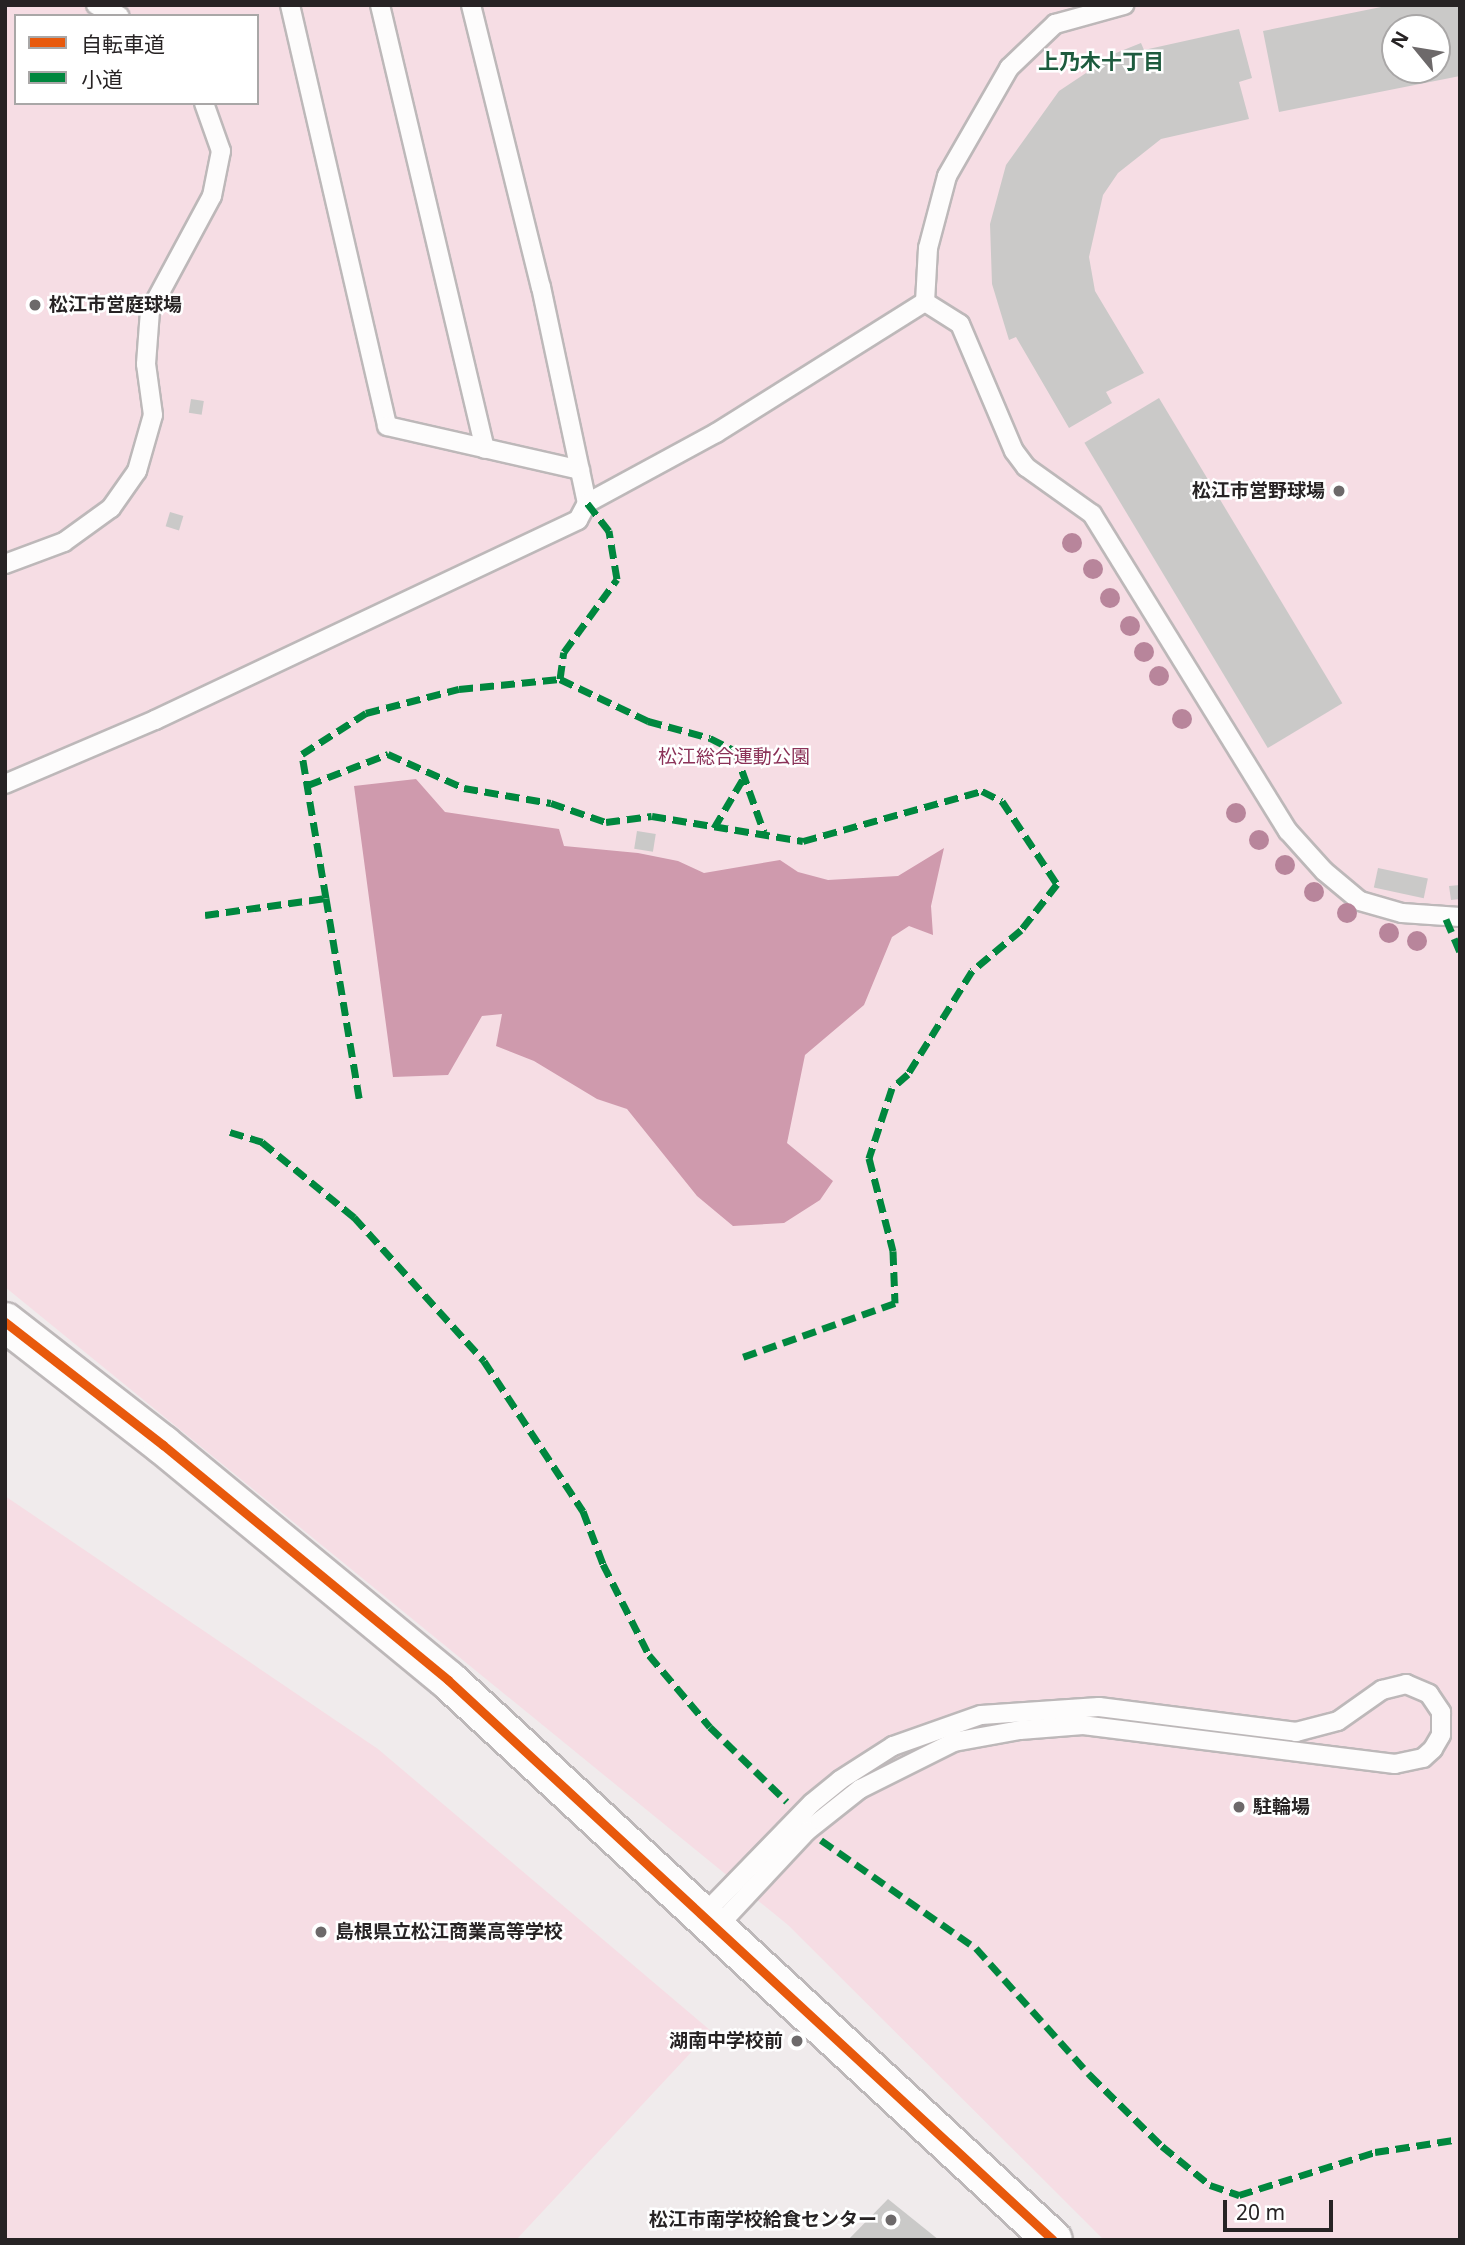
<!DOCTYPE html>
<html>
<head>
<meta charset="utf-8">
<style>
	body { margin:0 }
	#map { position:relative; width:1465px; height:2245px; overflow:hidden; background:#f0ebec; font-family:"Noto Sans","Noto Sans JP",sans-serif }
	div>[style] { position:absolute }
	.green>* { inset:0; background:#f6dde4 }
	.water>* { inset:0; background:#cf9aad }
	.building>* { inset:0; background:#cac9c8; transform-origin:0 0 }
	.roads { filter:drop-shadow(2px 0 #bdb8b9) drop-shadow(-2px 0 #bdb8b9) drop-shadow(0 2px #bdb8b9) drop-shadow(0 -2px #bdb8b9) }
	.lane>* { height:18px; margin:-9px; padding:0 9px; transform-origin:9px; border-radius:9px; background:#fdfcfc }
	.secondary>* { height:38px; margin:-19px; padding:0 19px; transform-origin:19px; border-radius:19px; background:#fdfcfc }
	.quiet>* { height:7px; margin-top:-3.5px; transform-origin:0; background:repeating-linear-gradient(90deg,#00873e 0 14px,transparent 0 21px) }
	.cycleway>* { height:9px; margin:-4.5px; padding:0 4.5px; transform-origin:4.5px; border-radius:4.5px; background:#e8590c }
	.trees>* { width:20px; height:20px; margin:-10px; border-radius:50%; background:#b8859b }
	.dots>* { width:19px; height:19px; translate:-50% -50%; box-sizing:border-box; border:4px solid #fff; border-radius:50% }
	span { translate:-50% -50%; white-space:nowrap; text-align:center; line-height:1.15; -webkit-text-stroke:5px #fff; paint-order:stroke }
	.poi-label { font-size:19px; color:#272324; font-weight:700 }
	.left { translate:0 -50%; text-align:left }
	.right { translate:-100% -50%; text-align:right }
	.park-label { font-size:19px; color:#8b3258 }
	.neighbourhood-label { font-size:21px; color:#1d5b3e; font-weight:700 }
	.frame { position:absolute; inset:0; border:7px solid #272324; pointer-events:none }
	.legend { position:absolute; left:14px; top:14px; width:245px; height:91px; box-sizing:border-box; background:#fff; border:2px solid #a9a7a7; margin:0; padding:9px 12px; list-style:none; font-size:21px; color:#272324 }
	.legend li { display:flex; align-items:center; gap:14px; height:35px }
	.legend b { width:35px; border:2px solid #a9a7a7 }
	.north { position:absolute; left:1381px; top:14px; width:70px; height:70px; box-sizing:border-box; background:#fff; border:2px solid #a9a7a7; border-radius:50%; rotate:300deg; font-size:19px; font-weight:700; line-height:28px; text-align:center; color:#272324 }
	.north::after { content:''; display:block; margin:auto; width:24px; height:32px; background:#6d696a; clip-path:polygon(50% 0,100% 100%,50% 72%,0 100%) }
	.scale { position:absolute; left:1223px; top:2200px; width:110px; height:32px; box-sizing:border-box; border:4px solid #272324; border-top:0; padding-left:9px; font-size:21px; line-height:24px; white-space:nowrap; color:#272324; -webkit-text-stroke:5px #fff; paint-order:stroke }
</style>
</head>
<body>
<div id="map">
	<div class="green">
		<div style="clip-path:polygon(evenodd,5px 5px,1460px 5px,1460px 2240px,1104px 2240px,788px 1925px,5px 1287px,5px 5px,16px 16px,257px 16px,257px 103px,16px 103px,16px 16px,5px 5px,1395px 28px,1437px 28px,1437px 70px,1395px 70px,1395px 28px)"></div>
		<div style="clip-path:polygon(5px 1496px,378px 1749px,711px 2031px,516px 2240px,5px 2240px)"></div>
	</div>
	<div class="water">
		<div style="clip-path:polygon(416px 779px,445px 812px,559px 829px,564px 846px,638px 853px,678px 861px,704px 873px,780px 860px,798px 872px,828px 880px,898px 876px,944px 848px,931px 906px,933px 935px,909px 926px,892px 937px,864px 1005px,805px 1055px,787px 1143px,833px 1181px,820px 1200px,784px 1223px,733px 1226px,697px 1196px,627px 1109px,597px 1099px,534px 1061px,496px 1046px,502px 1014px,482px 1016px,448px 1075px,393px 1077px,354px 786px)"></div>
	</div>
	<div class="building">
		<div style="clip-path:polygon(evenodd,1391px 5px,1460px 5px,1460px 76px,1279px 112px,1263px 31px,1391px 5px,1395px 28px,1437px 28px,1437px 70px,1395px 70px,1395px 28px)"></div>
		<div style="clip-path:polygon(1239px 29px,1252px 78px,1239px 82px,1249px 119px,1161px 139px,1118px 173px,1103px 195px,1089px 257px,1095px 291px,1144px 373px,1106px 392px,1112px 403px,1069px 428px,1016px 337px,1009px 340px,992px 284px,990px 224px,1006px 165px,1059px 91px,1116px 53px,1141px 43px,1144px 50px)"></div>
		<div style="left:1159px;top:398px;width:356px;height:87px;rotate:59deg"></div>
		<div style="left:191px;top:399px;width:13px;height:14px;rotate:9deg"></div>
		<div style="left:170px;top:512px;width:14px;height:15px;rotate:17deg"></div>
		<div style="left:637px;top:831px;width:19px;height:18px;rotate:9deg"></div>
		<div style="left:1378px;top:868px;width:51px;height:20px;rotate:12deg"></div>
		<div style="clip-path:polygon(1460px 885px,1460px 899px,1451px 900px,1449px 886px)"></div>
		<div style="clip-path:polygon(888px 2199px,939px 2240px,848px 2240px)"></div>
	</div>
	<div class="roads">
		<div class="lane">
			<div style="left:96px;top:5px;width:26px;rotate:25deg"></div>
			<div style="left:290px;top:5px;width:432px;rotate:77deg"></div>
			<div style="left:387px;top:426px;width:198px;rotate:12.8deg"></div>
			<div style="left:380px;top:5px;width:456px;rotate:76.7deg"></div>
			<div style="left:471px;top:5px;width:291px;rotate:76.1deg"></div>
			<div style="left:541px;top:287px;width:221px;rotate:78deg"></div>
			<div style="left:925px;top:302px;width:41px;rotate:32.2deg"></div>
			<div style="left:960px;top:324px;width:138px;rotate:67deg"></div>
			<div style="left:1014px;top:451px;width:20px;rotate:53deg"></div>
			<div style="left:1026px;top:467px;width:81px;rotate:35.5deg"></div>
			<div style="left:1092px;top:514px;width:373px;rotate:58.3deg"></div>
			<div style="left:1288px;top:831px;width:54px;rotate:48deg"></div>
			<div style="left:1324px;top:871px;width:47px;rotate:39.8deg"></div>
			<div style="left:1360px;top:901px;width:44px;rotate:15.9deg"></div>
			<div style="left:1402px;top:913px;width:58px;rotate:3.9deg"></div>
			<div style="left:5px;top:564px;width:63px;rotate:-20.4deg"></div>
			<div style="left:64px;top:542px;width:58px;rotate:-35.9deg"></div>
			<div style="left:111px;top:508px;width:45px;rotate:-54.9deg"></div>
			<div style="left:137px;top:471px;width:58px;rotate:-74.1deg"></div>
			<div style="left:153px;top:415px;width:51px;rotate:-97.8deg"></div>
			<div style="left:146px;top:364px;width:53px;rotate:-85.7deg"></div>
			<div style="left:150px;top:311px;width:131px;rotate:-61.7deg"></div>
			<div style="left:212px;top:196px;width:46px;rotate:-78.7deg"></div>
			<div style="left:221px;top:151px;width:51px;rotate:-109.5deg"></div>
			<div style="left:5px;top:784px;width:163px;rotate:-23.1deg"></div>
			<div style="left:155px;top:720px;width:468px;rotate:-25.3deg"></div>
			<div style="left:578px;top:520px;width:19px;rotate:-62deg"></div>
			<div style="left:587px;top:503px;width:147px;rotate:-28.5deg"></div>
			<div style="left:716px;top:433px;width:247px;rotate:-32.1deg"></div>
			<div style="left:925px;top:302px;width:54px;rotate:-86.8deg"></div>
			<div style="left:928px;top:248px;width:74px;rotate:-75.2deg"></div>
			<div style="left:947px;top:176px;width:125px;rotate:-60.1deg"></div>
			<div style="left:1009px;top:68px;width:64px;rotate:-43.7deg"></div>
			<div style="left:1055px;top:24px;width:72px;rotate:-15.4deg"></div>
			<div style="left:705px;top:1913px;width:153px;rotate:-45.8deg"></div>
			<div style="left:812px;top:1803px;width:36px;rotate:-39deg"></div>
			<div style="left:840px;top:1780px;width:63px;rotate:-32.7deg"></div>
			<div style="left:893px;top:1746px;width:93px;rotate:-19.4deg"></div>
			<div style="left:981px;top:1715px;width:118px;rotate:-3.9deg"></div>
			<div style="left:1099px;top:1707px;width:199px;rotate:7.2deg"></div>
			<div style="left:1296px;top:1732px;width:43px;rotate:-14.7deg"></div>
			<div style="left:1338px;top:1721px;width:54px;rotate:-35.2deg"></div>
			<div style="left:1382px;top:1690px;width:25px;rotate:-14deg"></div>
			<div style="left:1406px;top:1684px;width:25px;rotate:23deg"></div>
			<div style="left:1429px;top:1694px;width:22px;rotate:56deg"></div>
			<div style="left:1441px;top:1712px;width:23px;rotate:90deg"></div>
			<div style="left:1441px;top:1735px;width:16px;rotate:120deg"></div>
			<div style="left:1433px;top:1749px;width:13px;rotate:138deg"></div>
			<div style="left:1423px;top:1758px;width:29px;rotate:168deg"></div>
			<div style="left:1395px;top:1764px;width:314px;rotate:-172.9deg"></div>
			<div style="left:1083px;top:1725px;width:63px;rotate:175.5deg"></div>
			<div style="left:1020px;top:1730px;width:67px;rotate:169.7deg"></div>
			<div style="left:954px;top:1742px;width:105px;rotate:153.4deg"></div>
			<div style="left:860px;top:1789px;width:68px;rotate:141.6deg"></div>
			<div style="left:807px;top:1831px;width:129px;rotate:133.1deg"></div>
		</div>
		<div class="secondary">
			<div style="left:5px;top:1322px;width:200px;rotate:37.9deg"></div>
			<div style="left:163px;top:1445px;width:369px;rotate:39.5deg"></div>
			<div style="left:448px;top:1680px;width:824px;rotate:42.79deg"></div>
		</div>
	</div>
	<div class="quiet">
		<div style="left:560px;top:679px;width:98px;rotate:25.5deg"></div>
		<div style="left:648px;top:721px;width:64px;rotate:15.3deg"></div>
		<div style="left:710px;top:738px;width:28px;rotate:27deg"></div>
		<div style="left:735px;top:751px;width:86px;rotate:70.3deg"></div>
		<div style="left:308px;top:785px;width:86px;rotate:-21.2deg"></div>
		<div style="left:388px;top:754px;width:83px;rotate:24.1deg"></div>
		<div style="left:464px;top:788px;width:88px;rotate:9.8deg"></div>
		<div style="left:551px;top:803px;width:58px;rotate:19.1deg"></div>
		<div style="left:606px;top:822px;width:46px;rotate:-7.4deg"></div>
		<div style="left:652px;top:816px;width:153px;rotate:9.4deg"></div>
		<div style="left:803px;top:841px;width:186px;rotate:-15.6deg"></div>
		<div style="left:982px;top:791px;width:22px;rotate:27deg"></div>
		<div style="left:1002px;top:801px;width:100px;rotate:56.5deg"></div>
		<div style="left:1057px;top:884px;width:58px;rotate:128deg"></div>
		<div style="left:1021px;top:930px;width:64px;rotate:140.1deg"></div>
		<div style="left:972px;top:971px;width:121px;rotate:121.9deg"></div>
		<div style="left:908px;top:1074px;width:21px;rotate:139deg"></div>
		<div style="left:892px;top:1088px;width:74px;rotate:108.2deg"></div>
		<div style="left:869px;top:1158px;width:96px;rotate:75.5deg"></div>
		<div style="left:893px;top:1251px;width:52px;rotate:87.8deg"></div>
		<div style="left:895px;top:1303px;width:168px;rotate:160.5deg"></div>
		<div style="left:714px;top:828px;width:59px;rotate:-59.5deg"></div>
		<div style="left:326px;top:898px;width:203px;rotate:80.6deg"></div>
		<div style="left:205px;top:915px;width:122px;rotate:-8deg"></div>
		<div style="left:326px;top:898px;width:146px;rotate:-99.5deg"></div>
		<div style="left:302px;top:754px;width:76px;rotate:-32.6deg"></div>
		<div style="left:366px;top:713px;width:96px;rotate:-14.5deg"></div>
		<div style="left:459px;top:689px;width:101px;rotate:-5.7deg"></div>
		<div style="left:560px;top:679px;width:27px;rotate:-82deg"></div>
		<div style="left:564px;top:652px;width:90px;rotate:-54deg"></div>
		<div style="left:617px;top:579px;width:49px;rotate:-99.5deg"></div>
		<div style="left:609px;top:531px;width:36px;rotate:-128deg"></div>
		<div style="left:1446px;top:919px;width:36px;rotate:67deg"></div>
		<div style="left:230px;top:1132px;width:34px;rotate:17deg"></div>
		<div style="left:262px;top:1142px;width:119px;rotate:39.2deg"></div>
		<div style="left:354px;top:1217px;width:194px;rotate:47.9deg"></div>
		<div style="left:484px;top:1361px;width:180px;rotate:56.6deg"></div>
		<div style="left:583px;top:1511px;width:57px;rotate:69.3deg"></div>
		<div style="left:603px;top:1564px;width:102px;rotate:63.2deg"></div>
		<div style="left:649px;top:1655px;width:94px;rotate:49.7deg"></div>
		<div style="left:710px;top:1727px;width:107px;rotate:44.2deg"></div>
		<div style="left:821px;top:1840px;width:189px;rotate:34.9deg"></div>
		<div style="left:976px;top:1948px;width:171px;rotate:48.1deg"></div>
		<div style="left:1090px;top:2075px;width:101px;rotate:44.6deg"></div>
		<div style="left:1162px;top:2146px;width:62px;rotate:39.1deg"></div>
		<div style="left:1210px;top:2185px;width:31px;rotate:19deg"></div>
		<div style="left:1239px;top:2195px;width:143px;rotate:-17.5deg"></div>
		<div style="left:1375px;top:2152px;width:86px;rotate:-8.7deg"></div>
	</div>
	<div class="cycleway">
		<div style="left:5px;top:1322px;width:200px;rotate:37.9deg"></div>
		<div style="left:163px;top:1445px;width:369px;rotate:39.5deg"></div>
		<div style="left:448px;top:1680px;width:824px;rotate:42.79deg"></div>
	</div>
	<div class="trees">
		<div style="left:1072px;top:543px"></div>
		<div style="left:1093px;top:569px"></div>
		<div style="left:1110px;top:598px"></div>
		<div style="left:1130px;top:626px"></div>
		<div style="left:1144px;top:652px"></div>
		<div style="left:1159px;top:676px"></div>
		<div style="left:1182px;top:719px"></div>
		<div style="left:1236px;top:813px"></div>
		<div style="left:1259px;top:840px"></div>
		<div style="left:1285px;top:865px"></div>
		<div style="left:1314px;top:892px"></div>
		<div style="left:1347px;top:913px"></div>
		<div style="left:1389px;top:933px"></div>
		<div style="left:1417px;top:941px"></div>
	</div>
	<div class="dots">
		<div style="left:35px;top:305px;background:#6d696a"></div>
		<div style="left:1339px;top:491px;background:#6d696a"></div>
		<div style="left:1239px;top:1807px;background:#6d696a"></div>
		<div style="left:321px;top:1932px;background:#6d696a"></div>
		<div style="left:797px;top:2041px;background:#6d696a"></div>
		<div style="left:891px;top:2220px;background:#6d696a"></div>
	</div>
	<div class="poi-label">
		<span class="left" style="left:49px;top:305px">松江市営庭球場</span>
		<span class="right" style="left:1325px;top:491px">松江市営野球場</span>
		<span class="left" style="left:1253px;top:1807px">駐輪場</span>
		<span class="left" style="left:335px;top:1932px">島根県立松江商業高等学校</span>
		<span class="right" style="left:783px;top:2041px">湖南中学校前</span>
		<span class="right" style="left:877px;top:2220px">松江市南学校給食センター</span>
	</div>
	<div class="park-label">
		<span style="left:734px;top:757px">松江総合運動公園</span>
	</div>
	<div class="neighbourhood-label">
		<span style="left:1101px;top:61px">上乃木十丁目</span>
	</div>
	<div class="frame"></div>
	<ul class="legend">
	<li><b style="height:9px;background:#e8590c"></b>自転車道</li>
	<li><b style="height:9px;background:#00873e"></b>小道</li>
	</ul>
	<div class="north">N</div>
	<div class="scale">20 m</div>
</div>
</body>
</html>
